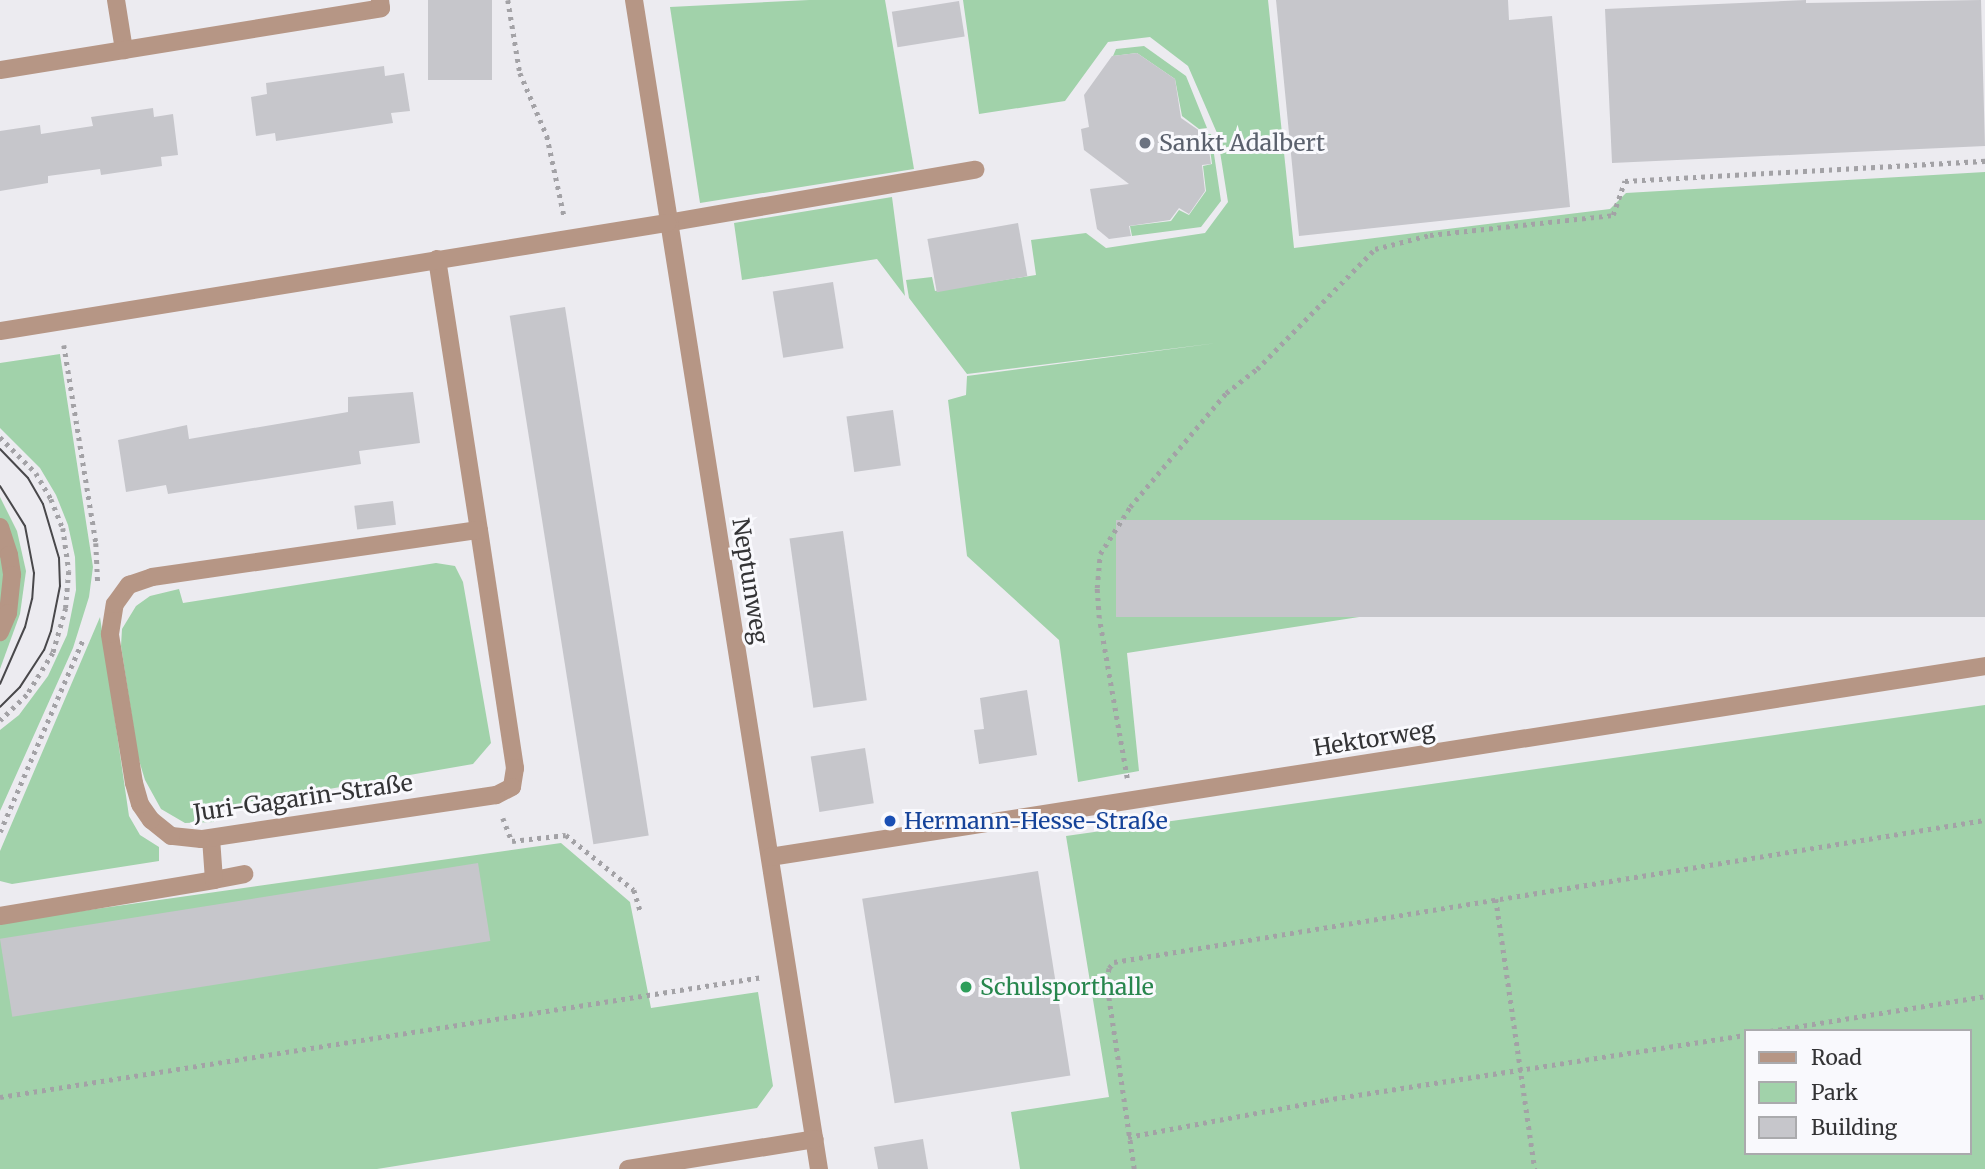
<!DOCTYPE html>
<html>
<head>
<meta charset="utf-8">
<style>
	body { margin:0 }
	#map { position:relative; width:1985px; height:1169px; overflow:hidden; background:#ecebf0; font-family:Merriweather,serif }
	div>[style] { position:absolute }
	.green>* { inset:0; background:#a1d2aa }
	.building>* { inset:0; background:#c6c6cb; transform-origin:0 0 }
	.path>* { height:4.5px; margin-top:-2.25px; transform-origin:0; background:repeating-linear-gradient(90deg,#a3a2a6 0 3.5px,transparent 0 8.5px) }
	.service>* { height:18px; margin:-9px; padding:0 9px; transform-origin:9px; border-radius:9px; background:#b69685 }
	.minor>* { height:18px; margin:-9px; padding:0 9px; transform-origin:9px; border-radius:9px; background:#b69685 }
	.tram>* { height:2px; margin:-1px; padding:0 1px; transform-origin:1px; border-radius:1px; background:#49484b }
	.dots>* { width:19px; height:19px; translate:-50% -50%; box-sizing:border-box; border:4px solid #f9f9fd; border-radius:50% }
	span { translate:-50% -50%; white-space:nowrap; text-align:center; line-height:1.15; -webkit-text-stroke:6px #f9f9fd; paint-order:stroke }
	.worship-label { font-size:23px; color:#5b616d }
	.left { translate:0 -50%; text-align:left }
	.street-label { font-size:23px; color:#343436 }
	.transit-label { font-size:23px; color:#164399 }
	.leisure-label { font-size:23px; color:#27864d }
	.legend { position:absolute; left:1744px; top:1029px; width:228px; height:126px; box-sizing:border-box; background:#f9f9fd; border:2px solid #aaaaad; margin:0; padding:9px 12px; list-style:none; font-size:21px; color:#343436 }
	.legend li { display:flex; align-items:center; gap:14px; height:35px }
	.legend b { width:35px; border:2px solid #aaaaad }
</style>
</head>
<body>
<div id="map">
	<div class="green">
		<div style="clip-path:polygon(809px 0,885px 0,914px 169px,700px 203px,670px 7px)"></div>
		<div style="clip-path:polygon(963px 0,1268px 0,1294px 248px,1610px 209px,1626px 193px,1985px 172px,1985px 520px,1127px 653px,1139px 771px,1078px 782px,1059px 640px,967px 556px,948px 400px,966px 395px,967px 376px,1217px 343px,967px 374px,909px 298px,906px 280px,932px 277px,935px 291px,1036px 275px,1031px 240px,1086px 233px,1106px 248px,1205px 233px,1228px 202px,1217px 133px,1188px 66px,1150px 37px,1108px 42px,1065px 101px,979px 114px)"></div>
		<div style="clip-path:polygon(1144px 46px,1186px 76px,1207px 128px,1199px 129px,1182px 116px,1175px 79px,1137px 53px,1113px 56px,1116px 49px)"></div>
		<div style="clip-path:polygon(1208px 134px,1211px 134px,1221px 201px,1201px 227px,1132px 236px,1130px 226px,1171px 221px,1179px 210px,1189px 215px,1206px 191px,1203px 166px,1212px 164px)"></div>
		<div style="clip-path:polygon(892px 197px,905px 296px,877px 259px,742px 280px,734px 223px)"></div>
		<div style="clip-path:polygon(60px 354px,93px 567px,89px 597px,73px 648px,0 811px,0 730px,19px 715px,48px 676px,67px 635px,76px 590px,75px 557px,68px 525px,56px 495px,40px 468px,0 428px,0 363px)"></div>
		<div style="clip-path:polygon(0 497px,17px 531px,26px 571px,20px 614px,0 669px)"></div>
		<div style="clip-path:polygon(436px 563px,455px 566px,463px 582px,491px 743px,473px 764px,214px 809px,214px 822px,185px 823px,161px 809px,145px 780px,138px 757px,121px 646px,122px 629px,136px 606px,150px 596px,179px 589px,183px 603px)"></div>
		<div style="clip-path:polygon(100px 617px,129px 816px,140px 835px,159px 847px,159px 861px,12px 884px,0 881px,0 851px)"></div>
		<div style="clip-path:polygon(evenodd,1985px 705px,1985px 1169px,1020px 1169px,1011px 1112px,1109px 1097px,1066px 836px,1985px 705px,1745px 1031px,1969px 1031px,1969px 1153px,1745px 1153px,1745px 1031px)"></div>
		<div style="clip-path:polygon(561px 843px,630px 902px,651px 1008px,758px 992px,773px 1086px,757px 1108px,377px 1169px,0 1169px,0 917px,4px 922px)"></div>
	</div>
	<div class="building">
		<div style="left:428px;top:0;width:64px;height:80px"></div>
		<div style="clip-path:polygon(1276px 0,1508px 0,1509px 20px,1552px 16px,1570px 207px,1299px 236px)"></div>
		<div style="clip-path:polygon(1806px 0,1806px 3px,1981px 0,1985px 146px,1612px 163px,1605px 9px)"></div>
		<div style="left:959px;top:1px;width:36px;height:68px;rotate:81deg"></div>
		<div style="clip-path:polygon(1137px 53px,1175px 79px,1181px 118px,1207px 136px,1211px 164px,1202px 165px,1205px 191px,1189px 214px,1179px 208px,1170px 220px,1129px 226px,1131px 236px,1109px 239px,1097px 229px,1090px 189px,1129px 184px,1084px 150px,1081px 129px,1089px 127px,1084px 95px,1112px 56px)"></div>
		<div style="clip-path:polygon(384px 66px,385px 76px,404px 73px,410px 111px,391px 113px,393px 123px,276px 141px,275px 133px,256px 136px,251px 97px,267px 94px,266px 83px)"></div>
		<div style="clip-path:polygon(153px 108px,154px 117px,173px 114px,178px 155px,161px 157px,162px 166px,101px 175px,100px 169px,48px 176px,48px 183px,0 191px,0 131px,40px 125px,41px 134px,93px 126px,91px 117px)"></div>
		<div style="left:1018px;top:223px;width:54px;height:92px;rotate:80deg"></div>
		<div style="left:833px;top:282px;width:67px;height:61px;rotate:81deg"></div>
		<div style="left:565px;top:307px;width:535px;height:56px;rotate:81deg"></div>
		<div style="clip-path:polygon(413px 392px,420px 443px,359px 451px,361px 464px,168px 494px,166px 485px,126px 492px,118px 440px,187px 425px,189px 439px,348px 412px,348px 397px)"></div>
		<div style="left:893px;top:410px;width:56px;height:47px;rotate:82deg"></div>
		<div style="left:393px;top:501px;width:24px;height:39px;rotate:83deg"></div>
		<div style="left:1985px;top:520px;width:97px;height:869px;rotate:90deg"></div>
		<div style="left:843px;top:531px;width:171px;height:54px;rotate:82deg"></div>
		<div style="clip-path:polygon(1027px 690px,1037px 755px,979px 764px,974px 730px,984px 729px,980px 698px)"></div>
		<div style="left:865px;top:748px;width:56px;height:55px;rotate:81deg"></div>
		<div style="left:478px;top:863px;width:79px;height:484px;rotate:81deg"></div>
		<div style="left:1038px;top:871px;width:207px;height:178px;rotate:81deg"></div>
		<div style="clip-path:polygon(923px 1139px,928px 1169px,878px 1169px,874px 1147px)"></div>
	</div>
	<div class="path">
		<div style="left:508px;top:0;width:74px;rotate:80.7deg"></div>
		<div style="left:520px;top:73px;width:69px;rotate:66.8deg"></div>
		<div style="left:547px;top:136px;width:81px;rotate:77.9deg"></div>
		<div style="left:64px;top:345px;width:201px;rotate:80.8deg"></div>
		<div style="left:96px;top:543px;width:42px;rotate:87.3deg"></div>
		<div style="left:0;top:437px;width:51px;rotate:45deg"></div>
		<div style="left:36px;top:473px;width:30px;rotate:60deg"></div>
		<div style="left:51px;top:499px;width:31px;rotate:68deg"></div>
		<div style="left:63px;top:528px;width:43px;rotate:82.1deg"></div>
		<div style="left:69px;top:571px;width:37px;rotate:95deg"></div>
		<div style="left:66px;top:608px;width:47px;rotate:106.1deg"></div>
		<div style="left:53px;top:653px;width:49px;rotate:121.8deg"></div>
		<div style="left:27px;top:695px;width:37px;rotate:136deg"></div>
		<div style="left:1127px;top:778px;width:162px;rotate:-99.9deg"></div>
		<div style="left:1099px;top:618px;width:30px;rotate:-94deg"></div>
		<div style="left:1097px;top:588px;width:34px;rotate:-85deg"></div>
		<div style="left:1100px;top:554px;width:56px;rotate:-57.4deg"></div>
		<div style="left:1130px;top:507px;width:149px;rotate:-49.9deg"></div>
		<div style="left:1226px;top:393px;width:39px;rotate:-38deg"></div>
		<div style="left:1257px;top:369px;width:168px;rotate:-45.5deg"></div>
		<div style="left:1375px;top:249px;width:57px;rotate:-14.3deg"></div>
		<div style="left:1430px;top:235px;width:184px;rotate:-6.2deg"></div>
		<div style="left:1613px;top:215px;width:36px;rotate:-71deg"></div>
		<div style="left:1625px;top:181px;width:361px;rotate:-3.2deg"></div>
		<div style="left:503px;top:818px;width:25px;rotate:69deg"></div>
		<div style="left:512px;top:841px;width:54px;rotate:-6.3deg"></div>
		<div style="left:566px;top:835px;width:87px;rotate:39deg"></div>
		<div style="left:634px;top:890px;width:21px;rotate:73deg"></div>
		<div style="left:0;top:832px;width:212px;rotate:-66.7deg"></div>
		<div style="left:1496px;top:899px;width:273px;rotate:81.8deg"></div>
		<div style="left:1770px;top:1031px;width:218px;rotate:-9.2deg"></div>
		<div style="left:0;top:1097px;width:772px;rotate:-8.94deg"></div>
		<div style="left:1128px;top:1137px;width:200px;rotate:-10.6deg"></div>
		<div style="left:1325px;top:1100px;width:425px;rotate:-8.8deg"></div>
		<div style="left:1134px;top:1169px;width:191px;rotate:-98.4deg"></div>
		<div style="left:1106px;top:980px;width:12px;rotate:-76deg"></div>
		<div style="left:1109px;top:968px;width:8px;rotate:-50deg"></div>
		<div style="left:1114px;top:962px;width:882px;rotate:-9.26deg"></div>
	</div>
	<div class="service">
		<div style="left:667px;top:223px;width:313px;rotate:-9.8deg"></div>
		<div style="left:0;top:527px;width:29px;rotate:72deg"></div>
		<div style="left:9px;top:555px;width:20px;rotate:81deg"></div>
		<div style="left:12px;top:575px;width:38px;rotate:96deg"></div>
		<div style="left:8px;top:613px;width:21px;rotate:113deg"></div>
		<div style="left:214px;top:880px;width:31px;rotate:-11deg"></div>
		<div style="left:0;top:916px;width:217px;rotate:-9.5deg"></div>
		<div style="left:214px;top:880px;width:42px;rotate:-94.1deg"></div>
	</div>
	<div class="minor">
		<div style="left:116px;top:0;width:51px;rotate:80.9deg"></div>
		<div style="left:634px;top:0;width:1184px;rotate:81.01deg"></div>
		<div style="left:0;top:70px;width:386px;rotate:-9.2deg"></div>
		<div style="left:381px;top:8px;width:8px;rotate:-97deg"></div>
		<div style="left:437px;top:259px;width:274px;rotate:81.2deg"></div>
		<div style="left:479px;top:530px;width:241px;rotate:81.4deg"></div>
		<div style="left:515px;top:768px;width:19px;rotate:99deg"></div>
		<div style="left:512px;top:787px;width:18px;rotate:153deg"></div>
		<div style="left:496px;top:795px;width:298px;rotate:171.5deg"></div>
		<div style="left:201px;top:839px;width:30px;rotate:-174deg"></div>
		<div style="left:171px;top:836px;width:26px;rotate:-141deg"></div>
		<div style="left:151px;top:820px;width:19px;rotate:-125deg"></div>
		<div style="left:140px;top:804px;width:22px;rotate:-106deg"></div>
		<div style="left:134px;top:783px;width:151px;rotate:-99.2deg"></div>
		<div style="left:110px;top:634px;width:30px;rotate:-81deg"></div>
		<div style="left:115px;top:604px;width:24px;rotate:-54deg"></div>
		<div style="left:129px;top:585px;width:24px;rotate:-19deg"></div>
		<div style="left:152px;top:577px;width:330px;rotate:-8.2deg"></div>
		<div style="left:0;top:331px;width:676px;rotate:-9.2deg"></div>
		<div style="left:770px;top:857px;width:1230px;rotate:-8.93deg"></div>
		<div style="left:628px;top:1169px;width:189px;rotate:-9.1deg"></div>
	</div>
	<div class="tram">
		<div style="left:0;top:449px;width:40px;rotate:46deg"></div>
		<div style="left:28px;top:478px;width:30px;rotate:60deg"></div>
		<div style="left:43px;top:504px;width:56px;rotate:73.5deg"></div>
		<div style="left:59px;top:558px;width:28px;rotate:88deg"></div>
		<div style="left:60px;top:586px;width:46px;rotate:101.3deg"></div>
		<div style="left:51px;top:631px;width:20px;rotate:110deg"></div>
		<div style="left:44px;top:650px;width:44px;rotate:123deg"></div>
		<div style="left:20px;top:687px;width:28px;rotate:135deg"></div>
		<div style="left:0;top:486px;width:47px;rotate:58deg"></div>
		<div style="left:25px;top:526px;width:48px;rotate:79.2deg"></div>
		<div style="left:34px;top:573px;width:26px;rotate:94deg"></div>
		<div style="left:32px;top:599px;width:29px;rotate:104deg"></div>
		<div style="left:25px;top:627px;width:62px;rotate:113.7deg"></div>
	</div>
	<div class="dots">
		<div style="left:1145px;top:143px;background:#6b7280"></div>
		<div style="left:890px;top:821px;background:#1a4fb4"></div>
		<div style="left:966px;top:987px;background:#2e9e5b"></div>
	</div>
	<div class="worship-label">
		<span class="left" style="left:1159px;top:143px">Sankt Adalbert</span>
	</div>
	<div class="street-label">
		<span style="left:750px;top:581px;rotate:81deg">Neptunweg</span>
		<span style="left:1374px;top:739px;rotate:-9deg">Hektorweg</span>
		<span style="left:303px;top:798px;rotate:-8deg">Juri-Gagarin-Straße</span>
	</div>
	<div class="transit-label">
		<span class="left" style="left:904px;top:821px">Hermann-Hesse-Straße</span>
	</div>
	<div class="leisure-label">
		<span class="left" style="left:980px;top:987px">Schulsporthalle</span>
	</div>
	<ul class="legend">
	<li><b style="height:9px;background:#b69685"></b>Road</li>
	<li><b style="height:19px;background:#a1d2aa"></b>Park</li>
	<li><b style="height:19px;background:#c6c6cb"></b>Building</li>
	</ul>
</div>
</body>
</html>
